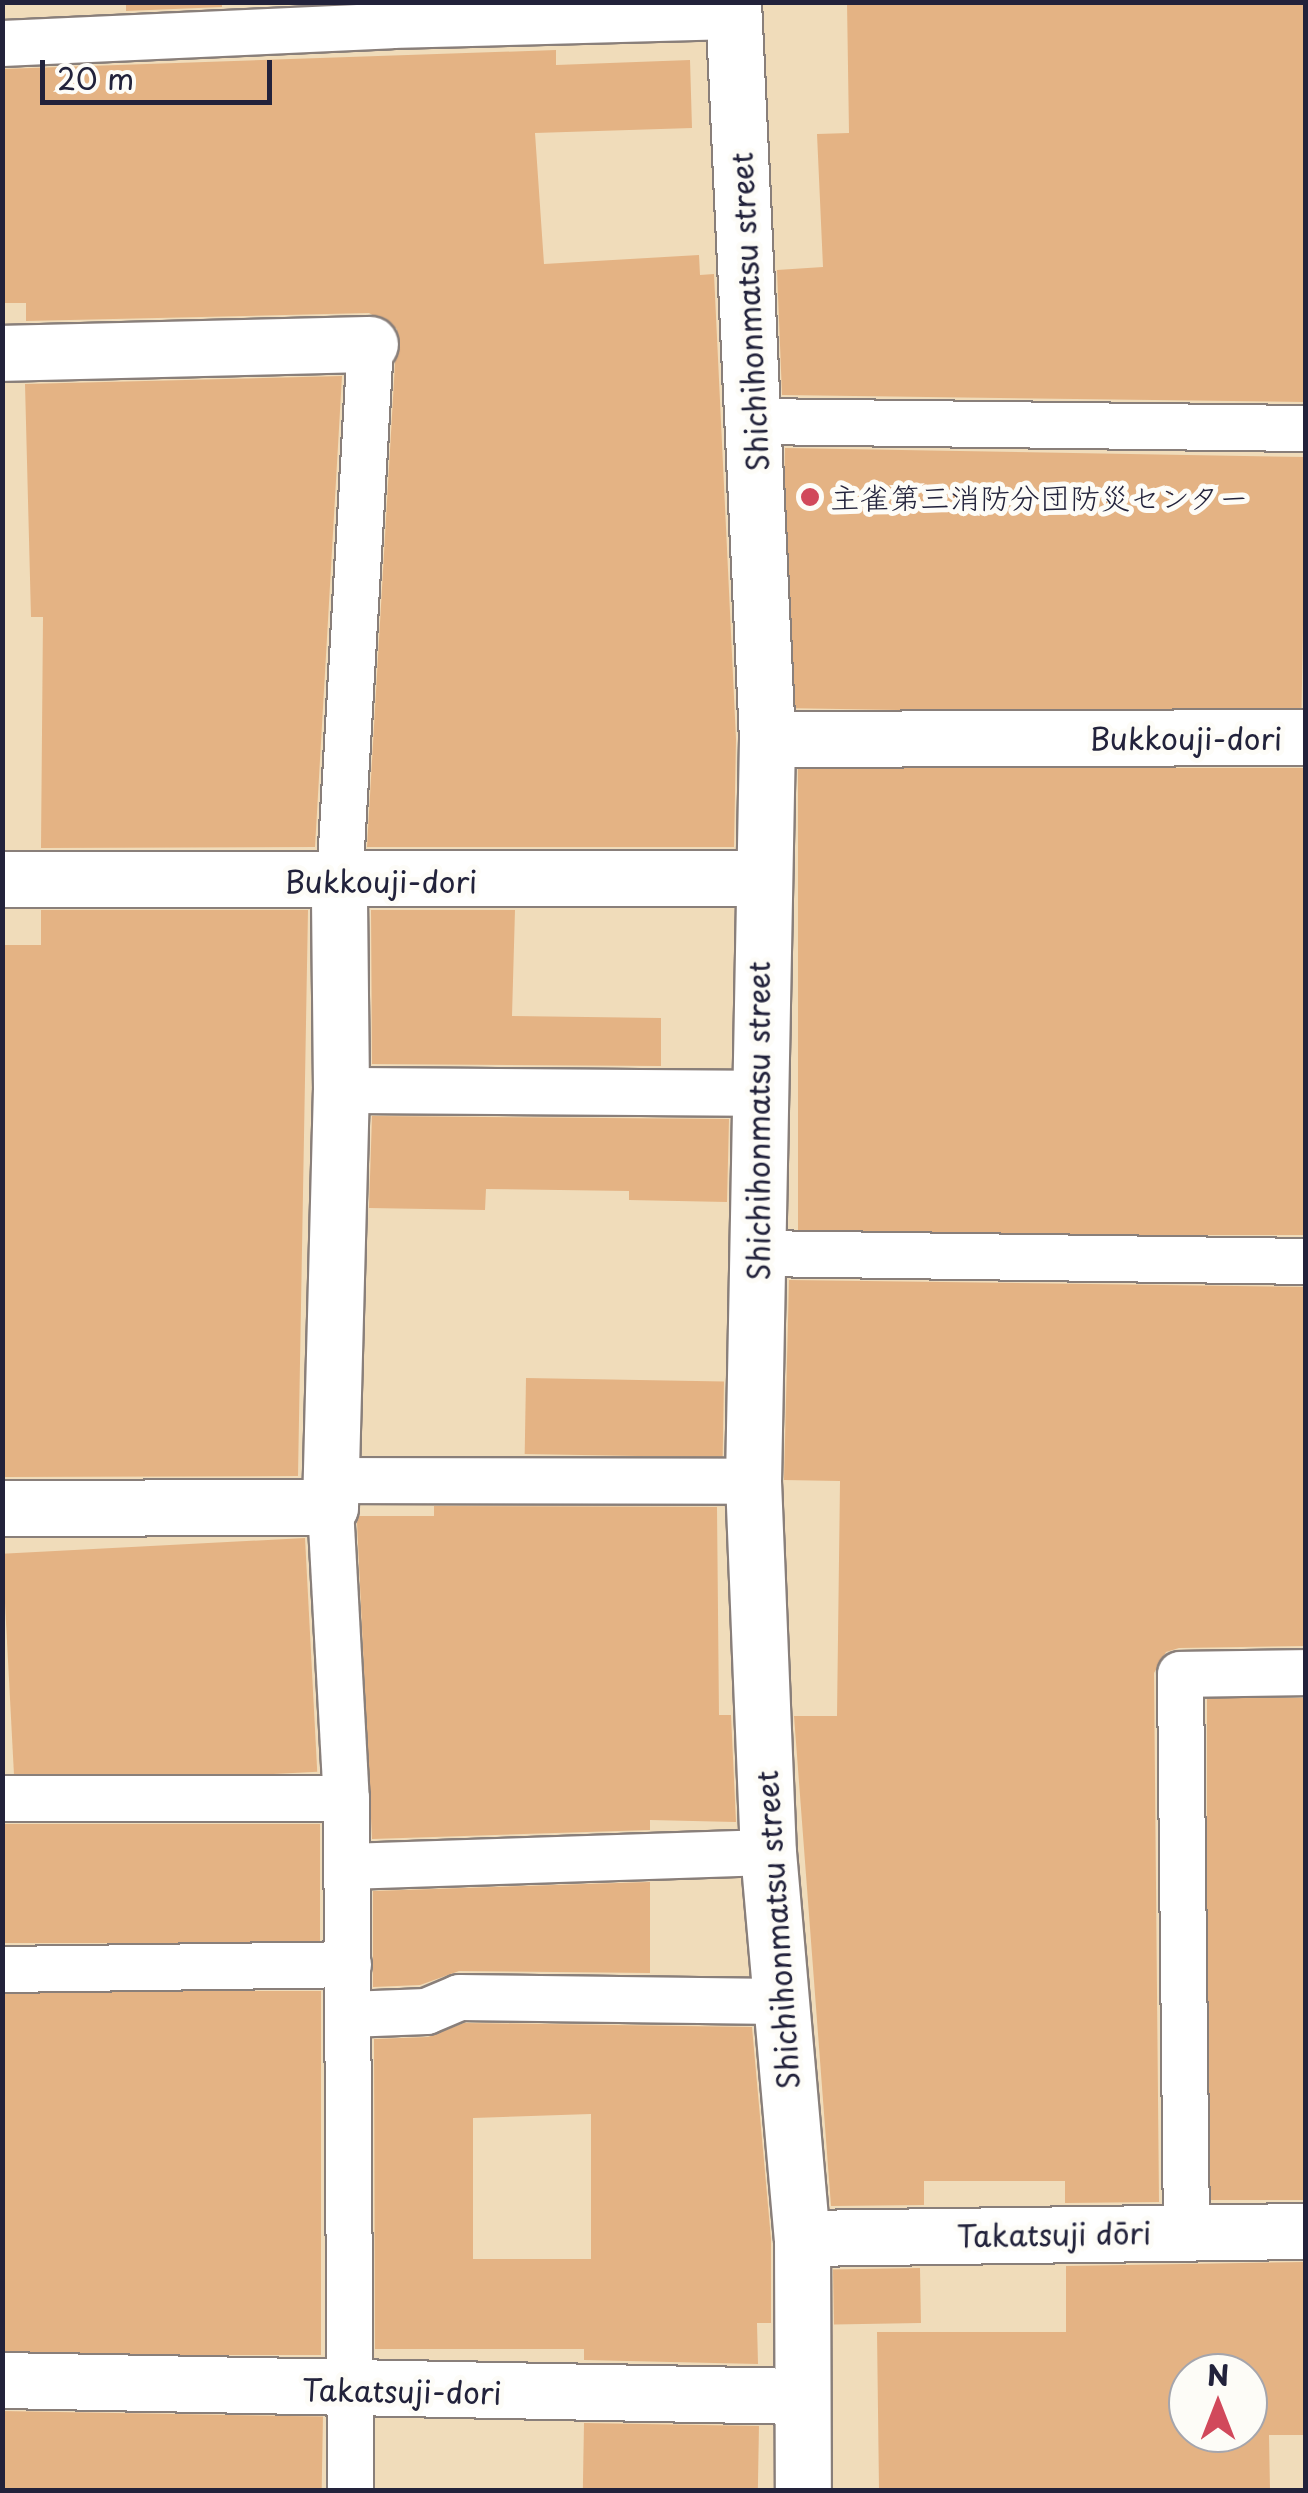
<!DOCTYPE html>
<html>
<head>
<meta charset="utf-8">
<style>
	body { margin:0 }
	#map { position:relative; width:1308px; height:2493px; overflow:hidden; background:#f0dcba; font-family:"Playpen Sans","Klee One",sans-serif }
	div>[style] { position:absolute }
	.building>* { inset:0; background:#e4b384; transform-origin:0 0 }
	.roads { filter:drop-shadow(2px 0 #897f7a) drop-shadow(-2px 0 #897f7a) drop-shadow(0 2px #897f7a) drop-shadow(0 -2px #897f7a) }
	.lane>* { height:45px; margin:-22.5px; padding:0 22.5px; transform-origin:22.5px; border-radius:22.5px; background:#fff }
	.street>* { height:55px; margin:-27.5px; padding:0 27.5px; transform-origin:27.5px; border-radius:27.5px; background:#fff }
	.dots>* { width:28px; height:28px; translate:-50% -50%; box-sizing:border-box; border:5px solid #fdfcf7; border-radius:50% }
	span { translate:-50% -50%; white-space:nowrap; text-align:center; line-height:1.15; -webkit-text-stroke:10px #fdfcf7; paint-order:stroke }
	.street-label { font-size:30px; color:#22223b }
	.poi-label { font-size:30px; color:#22223b }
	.left { translate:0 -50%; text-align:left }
	.frame { position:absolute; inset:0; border:5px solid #22223b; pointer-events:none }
	.north { position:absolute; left:1168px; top:2353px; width:100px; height:100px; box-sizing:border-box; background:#fdfcf7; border:2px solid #a5a5ac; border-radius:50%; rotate:0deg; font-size:28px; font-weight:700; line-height:40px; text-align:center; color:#22223b }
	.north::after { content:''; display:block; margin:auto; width:35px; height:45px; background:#d1495b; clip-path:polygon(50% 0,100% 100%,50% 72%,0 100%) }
	.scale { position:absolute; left:40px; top:60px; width:232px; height:45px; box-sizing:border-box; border:5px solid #22223b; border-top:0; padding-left:12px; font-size:30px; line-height:35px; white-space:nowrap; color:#22223b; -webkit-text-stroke:8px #fdfcf7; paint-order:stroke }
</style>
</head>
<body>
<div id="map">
	<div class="building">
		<div style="clip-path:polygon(126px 2px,222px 2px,222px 7px,126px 11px)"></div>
		<div style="clip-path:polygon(847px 2px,1306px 2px,1306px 402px,782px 395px,777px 270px,823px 267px,817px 134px,849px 133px)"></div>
		<div style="clip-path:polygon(556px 50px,556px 65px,690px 60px,692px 128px,535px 133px,544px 264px,699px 255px,700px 275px,714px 274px,736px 739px,734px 847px,367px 847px,397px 329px,369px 313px,26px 321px,26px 303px,2px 303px,2px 69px)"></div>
		<div style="clip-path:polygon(342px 376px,315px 847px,41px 848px,43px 617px,31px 617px,25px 384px)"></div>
		<div style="left:785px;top:448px;width:521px;height:260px;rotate:1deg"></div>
		<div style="left:1306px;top:768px;width:467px;height:508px;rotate:90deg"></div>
		<div style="clip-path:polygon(41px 910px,308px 910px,298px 1476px,2px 1477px,2px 945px,41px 945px)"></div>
		<div style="clip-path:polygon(371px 910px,515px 910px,512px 1016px,661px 1018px,661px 1066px,372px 1064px)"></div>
		<div style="clip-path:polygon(372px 1116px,729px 1119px,727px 1202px,629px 1200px,629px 1191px,486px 1189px,485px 1210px,369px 1208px)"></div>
		<div style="clip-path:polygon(789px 1280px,1304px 1287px,1306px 1646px,1179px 1648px,1166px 1652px,1154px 1673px,1159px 2202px,1065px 2203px,1065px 2181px,924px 2181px,924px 2205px,831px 2206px,794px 1716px,837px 1716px,840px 1481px,784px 1480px)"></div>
		<div style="left:526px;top:1378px;width:198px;height:76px;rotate:1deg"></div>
		<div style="clip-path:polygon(434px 1506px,717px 1507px,719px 1715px,731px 1715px,736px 1822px,650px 1820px,650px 1830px,372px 1839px,357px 1522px,359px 1516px,434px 1516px)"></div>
		<div style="left:305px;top:1538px;width:234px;height:303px;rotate:87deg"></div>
		<div style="left:1306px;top:1698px;width:502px;height:99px;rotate:90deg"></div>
		<div style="left:2px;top:1824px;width:318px;height:119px"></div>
		<div style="clip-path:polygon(650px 1882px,650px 1973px,459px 1971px,420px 1985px,373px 1987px,373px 1891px)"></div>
		<div style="left:321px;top:1991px;width:364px;height:319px;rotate:90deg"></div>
		<div style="clip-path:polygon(evenodd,464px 2023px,752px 2027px,771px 2239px,771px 2323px,757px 2323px,758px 2364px,584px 2360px,584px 2349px,375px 2349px,374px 2039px,428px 2037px,464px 2023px,591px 2114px,591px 2259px,473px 2259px,473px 2118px,591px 2114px)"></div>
		<div style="clip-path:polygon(evenodd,1306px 2262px,1306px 2435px,1269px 2435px,1270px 2490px,879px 2490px,877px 2332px,1066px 2332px,1066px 2266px,1306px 2262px,1188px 2373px,1248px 2373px,1248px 2433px,1188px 2433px,1188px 2373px)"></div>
		<div style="left:920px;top:2268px;width:55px;height:87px;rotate:89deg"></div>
		<div style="left:2px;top:2411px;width:321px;height:79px;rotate:1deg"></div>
		<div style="left:584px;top:2423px;width:175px;height:67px;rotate:1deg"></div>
	</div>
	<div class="roads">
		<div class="lane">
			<div style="left:391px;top:25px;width:342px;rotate:-1.5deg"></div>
			<div style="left:2px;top:43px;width:389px;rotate:-2.6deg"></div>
			<div style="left:391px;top:25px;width:23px;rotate:-90deg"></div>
			<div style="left:755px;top:421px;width:551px;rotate:0.73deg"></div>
			<div style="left:339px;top:882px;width:539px;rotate:-86.7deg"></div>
			<div style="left:341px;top:1090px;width:419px;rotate:0.4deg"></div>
			<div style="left:757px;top:1253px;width:549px;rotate:0.83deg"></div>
			<div style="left:333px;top:1480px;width:420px;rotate:0.1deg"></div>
			<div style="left:330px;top:1507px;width:291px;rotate:86.9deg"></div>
			<div style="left:346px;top:1798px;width:692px;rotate:89.67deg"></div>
			<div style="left:2px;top:1798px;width:344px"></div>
			<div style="left:347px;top:1866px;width:421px;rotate:-1.9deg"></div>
			<div style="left:2px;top:1969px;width:346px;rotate:-0.8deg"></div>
			<div style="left:348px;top:2014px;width:78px;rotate:-2.2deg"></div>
			<div style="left:426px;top:2011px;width:36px;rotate:-23deg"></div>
			<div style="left:459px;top:1997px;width:320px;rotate:0.7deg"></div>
			<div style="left:1186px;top:2232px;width:558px;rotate:-90.62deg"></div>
			<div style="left:1180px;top:1674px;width:126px;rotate:-0.9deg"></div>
		</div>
		<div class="street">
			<div style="left:733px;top:2px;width:738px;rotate:87.36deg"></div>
			<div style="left:767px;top:739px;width:742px;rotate:91.08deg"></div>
			<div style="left:753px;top:1481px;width:371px;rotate:87.7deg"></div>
			<div style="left:768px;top:1852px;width:387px;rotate:85deg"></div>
			<div style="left:802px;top:2238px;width:252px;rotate:89.8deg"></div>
			<div style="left:2px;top:353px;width:368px;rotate:-1.4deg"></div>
			<div style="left:767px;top:739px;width:539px;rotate:-0.21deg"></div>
			<div style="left:2px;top:879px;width:758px;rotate:-0.08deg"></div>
			<div style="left:2px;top:1508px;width:328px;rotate:-0.2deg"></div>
			<div style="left:330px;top:1507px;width:417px;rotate:-88.5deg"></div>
			<div style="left:341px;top:1090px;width:208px;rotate:-90.6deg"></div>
			<div style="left:802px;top:2238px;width:504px;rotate:-0.8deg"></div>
			<div style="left:2px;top:2380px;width:800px;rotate:1.15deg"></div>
		</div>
	</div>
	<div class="dots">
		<div style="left:810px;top:497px;background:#d1495b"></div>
	</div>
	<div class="street-label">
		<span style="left:749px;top:312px;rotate:-93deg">Shichihonmatsu street</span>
		<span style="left:1186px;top:738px">Bukkouji-dori</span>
		<span style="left:381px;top:881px">Bukkouji-dori</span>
		<span style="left:758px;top:1121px;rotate:-90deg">Shichihonmatsu street</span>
		<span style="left:777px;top:1930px;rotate:-94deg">Shichihonmatsu street</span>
		<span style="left:1054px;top:2234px;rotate:-1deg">Takatsuji dōri</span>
		<span style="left:402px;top:2391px;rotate:1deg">Takatsuji-dori</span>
	</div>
	<div class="poi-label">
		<span class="left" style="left:830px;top:497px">主雀第三消防分団防災センター</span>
	</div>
	<div class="frame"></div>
	<div class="north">N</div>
	<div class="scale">20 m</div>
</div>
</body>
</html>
